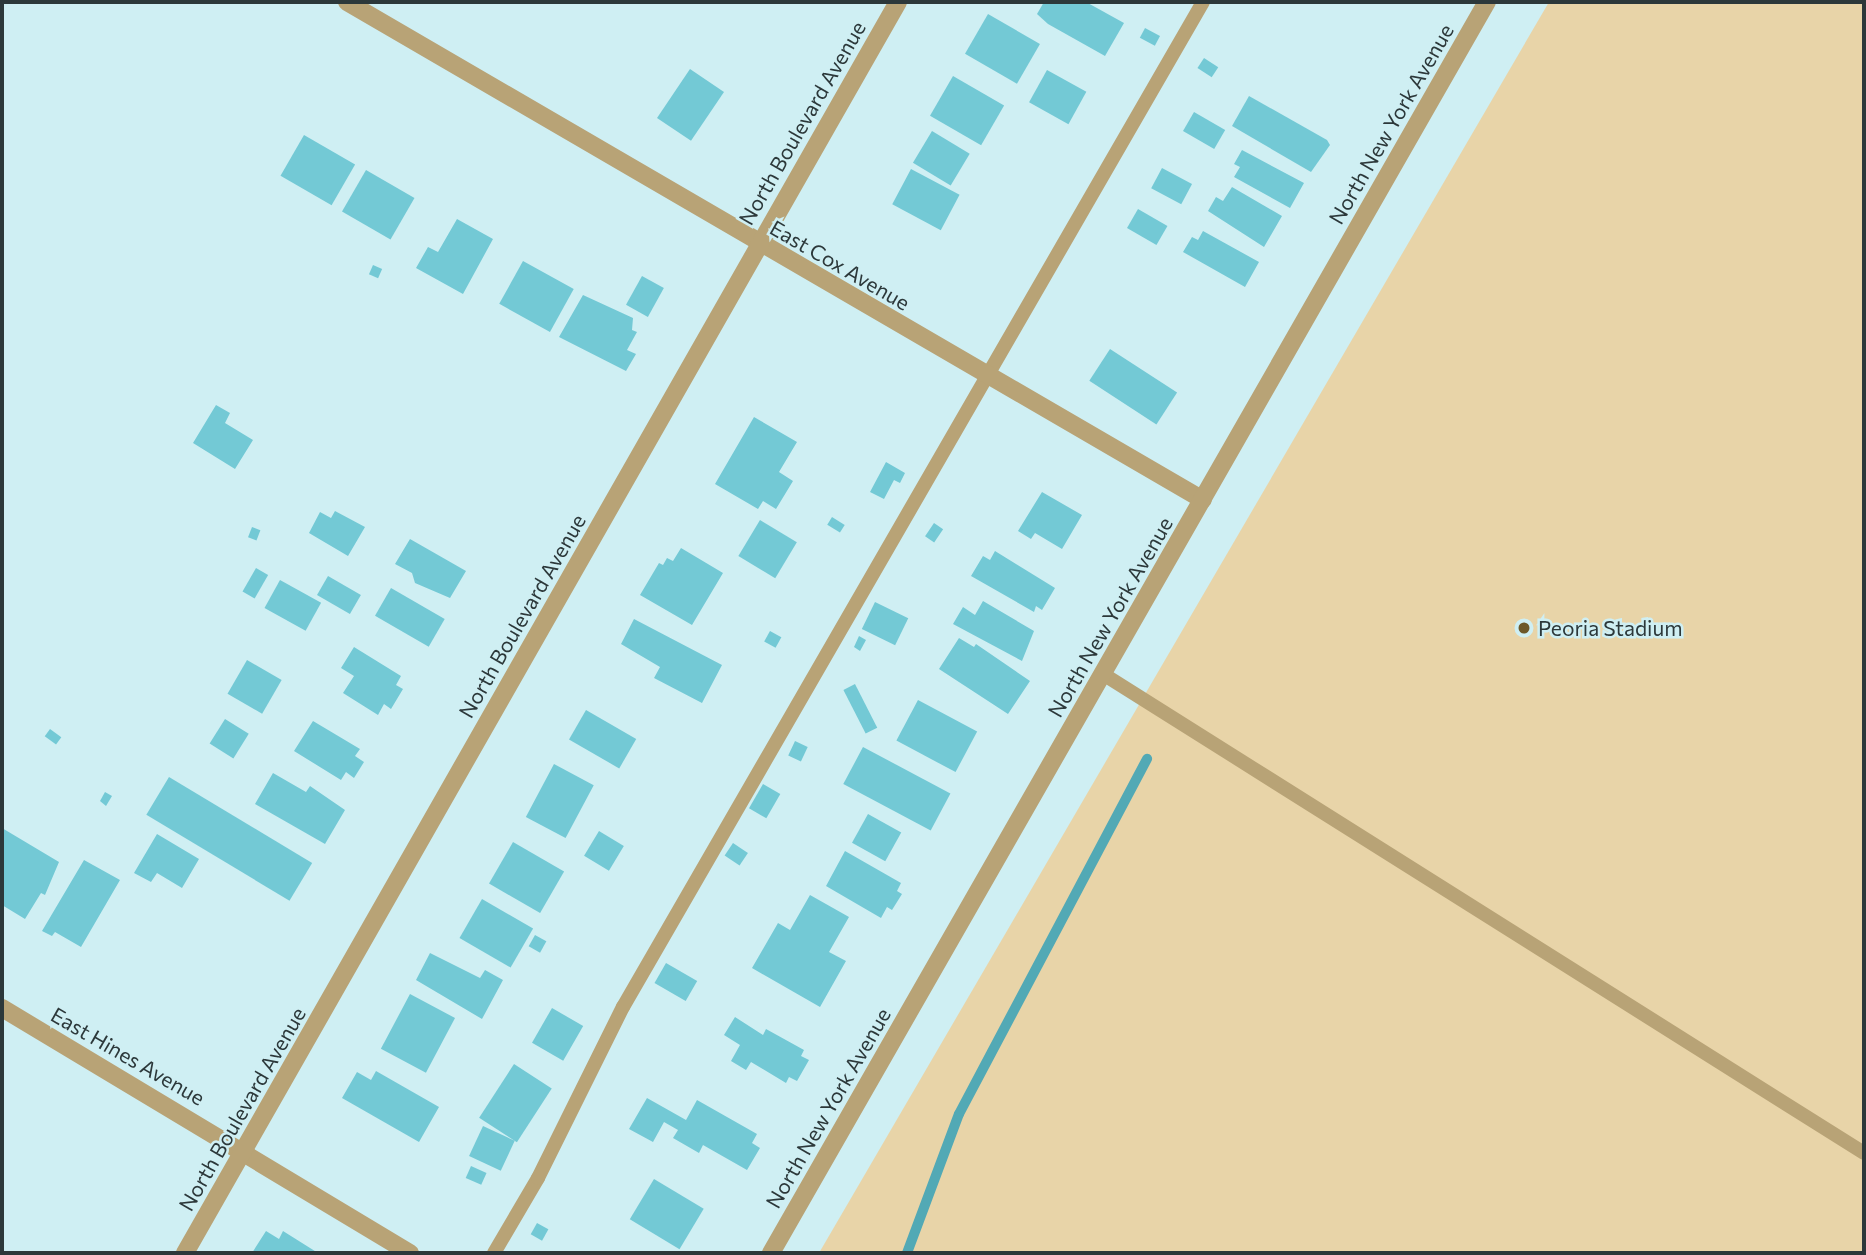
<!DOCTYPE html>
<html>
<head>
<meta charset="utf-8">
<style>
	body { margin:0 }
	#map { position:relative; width:1866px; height:1255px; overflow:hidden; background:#cfeff3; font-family:Commissioner,sans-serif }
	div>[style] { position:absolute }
	.green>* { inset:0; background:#e8d4a8 }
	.stream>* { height:10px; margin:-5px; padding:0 5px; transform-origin:5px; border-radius:5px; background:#52a9b5 }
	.building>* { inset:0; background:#73c9d5; transform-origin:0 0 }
	.service>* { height:14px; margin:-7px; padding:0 7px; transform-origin:7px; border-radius:7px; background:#b8a376 }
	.minor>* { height:18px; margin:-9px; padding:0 9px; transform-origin:9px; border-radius:9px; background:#b8a376 }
	.tertiary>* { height:18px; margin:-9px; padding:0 9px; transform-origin:9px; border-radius:9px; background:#b8a376 }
	.dots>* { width:19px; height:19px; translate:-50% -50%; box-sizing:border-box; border:4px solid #cfeff3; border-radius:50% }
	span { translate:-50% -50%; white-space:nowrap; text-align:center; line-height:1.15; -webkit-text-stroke:5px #cfeff3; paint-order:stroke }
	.street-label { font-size:21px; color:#2c383a }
	.poi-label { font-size:21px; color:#2c383a }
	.left { translate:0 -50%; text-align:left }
	.frame { position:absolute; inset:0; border:4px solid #2c383a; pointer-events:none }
</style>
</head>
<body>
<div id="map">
	<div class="green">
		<div style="clip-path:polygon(1549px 2px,1864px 2px,1864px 1253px,819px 1253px)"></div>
	</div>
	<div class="stream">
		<div style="left:907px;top:1253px;width:148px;rotate:-69.5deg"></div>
		<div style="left:959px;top:1114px;width:402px;rotate:-62.1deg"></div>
	</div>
	<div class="building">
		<div style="clip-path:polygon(1044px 2px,1086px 2px,1124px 23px,1105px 56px,1048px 24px,1037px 14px)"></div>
		<div style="left:988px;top:14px;width:60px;height:46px;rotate:30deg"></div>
		<div style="left:1145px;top:28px;width:17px;height:11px;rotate:28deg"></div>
		<div style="left:1204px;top:58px;width:17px;height:12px;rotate:33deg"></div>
		<div style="left:690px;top:69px;width:41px;height:59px;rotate:34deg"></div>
		<div style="left:1047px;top:70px;width:45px;height:37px;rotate:29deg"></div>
		<div style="left:953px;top:76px;width:59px;height:46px;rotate:30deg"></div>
		<div style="clip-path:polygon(1249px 96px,1327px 140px,1330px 145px,1311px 172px,1232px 126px)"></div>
		<div style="left:1194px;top:112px;width:36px;height:22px;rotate:30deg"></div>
		<div style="left:932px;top:131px;width:44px;height:37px;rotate:31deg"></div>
		<div style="left:304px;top:135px;width:59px;height:47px;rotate:30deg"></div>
		<div style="clip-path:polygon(1242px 150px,1304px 183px,1290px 208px,1234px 177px,1240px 167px,1234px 164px)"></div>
		<div style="left:1162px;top:168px;width:34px;height:23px;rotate:28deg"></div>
		<div style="left:911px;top:169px;width:55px;height:40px;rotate:28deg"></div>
		<div style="left:366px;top:170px;width:56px;height:48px;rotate:30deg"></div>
		<div style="clip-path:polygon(1232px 187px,1282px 216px,1264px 247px,1208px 211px,1216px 197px,1223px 201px)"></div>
		<div style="left:1138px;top:209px;width:34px;height:22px;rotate:30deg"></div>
		<div style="clip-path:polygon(457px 219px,493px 239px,463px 294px,416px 268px,428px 247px,438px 252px)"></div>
		<div style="clip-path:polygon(1203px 231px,1259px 262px,1245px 287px,1183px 252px,1192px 237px,1198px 240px)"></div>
		<div style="left:523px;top:261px;width:58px;height:49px;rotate:29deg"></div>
		<div style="left:373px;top:265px;width:10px;height:10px;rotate:24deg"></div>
		<div style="left:642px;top:276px;width:25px;height:33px;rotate:29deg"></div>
		<div style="clip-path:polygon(583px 295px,633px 318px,632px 330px,637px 332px,627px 350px,636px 354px,626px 371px,559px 337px)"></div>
		<div style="left:1110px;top:349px;width:80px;height:38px;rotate:33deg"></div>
		<div style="clip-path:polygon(216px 405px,230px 413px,225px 423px,253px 440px,235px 469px,193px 443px)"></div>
		<div style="clip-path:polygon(754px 417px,797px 442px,779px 472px,793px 481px,776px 509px,763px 501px,758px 509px,715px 484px)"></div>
		<div style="clip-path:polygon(886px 462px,905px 473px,900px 483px,894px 480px,884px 499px,870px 492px)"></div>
		<div style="clip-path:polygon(1042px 492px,1082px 515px,1062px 549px,1035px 533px,1031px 539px,1018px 531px)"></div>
		<div style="clip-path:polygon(335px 511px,365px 527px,348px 556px,309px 533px,320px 512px,331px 518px)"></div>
		<div style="left:832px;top:517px;width:15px;height:9px;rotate:32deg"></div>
		<div style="left:760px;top:520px;width:43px;height:42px;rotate:31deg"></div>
		<div style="left:934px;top:523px;width:11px;height:16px;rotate:34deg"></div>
		<div style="left:252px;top:527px;width:9px;height:11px;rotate:21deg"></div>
		<div style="clip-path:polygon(410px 539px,466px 571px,450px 598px,415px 583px,412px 573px,395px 564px)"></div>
		<div style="clip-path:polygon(681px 548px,723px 573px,692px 625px,640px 595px,659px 563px,663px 565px,667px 558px,673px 561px)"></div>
		<div style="clip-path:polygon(995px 551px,1055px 588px,1042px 610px,1036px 606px,1034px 612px,971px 576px,983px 556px,990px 560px)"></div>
		<div style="left:256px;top:568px;width:14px;height:27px;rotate:30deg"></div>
		<div style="left:328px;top:576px;width:38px;height:22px;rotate:30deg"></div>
		<div style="left:280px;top:580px;width:47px;height:32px;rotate:29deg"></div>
		<div style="left:391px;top:588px;width:62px;height:32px;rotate:30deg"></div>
		<div style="clip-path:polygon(983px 601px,1034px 631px,1022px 661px,953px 624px,963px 607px,975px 615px)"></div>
		<div style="left:875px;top:602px;width:37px;height:30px;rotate:26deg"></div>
		<div style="clip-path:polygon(634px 619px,722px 665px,702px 703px,654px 678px,660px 667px,621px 644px)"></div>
		<div style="left:770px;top:631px;width:13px;height:12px;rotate:29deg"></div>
		<div style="clip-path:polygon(859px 636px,866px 640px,860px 651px,854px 647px)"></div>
		<div style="clip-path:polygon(959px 638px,974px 647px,976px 644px,1030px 681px,1008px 714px,939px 669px)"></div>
		<div style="clip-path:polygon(354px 647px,401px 676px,396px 685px,403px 689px,391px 709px,384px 704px,378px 715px,343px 693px,354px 676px,341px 668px)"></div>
		<div style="left:247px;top:660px;width:40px;height:39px;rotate:30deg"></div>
		<div style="left:855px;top:684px;width:49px;height:13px;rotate:63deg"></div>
		<div style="left:918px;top:700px;width:67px;height:46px;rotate:28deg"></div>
		<div style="left:586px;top:710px;width:58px;height:34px;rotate:30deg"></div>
		<div style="left:225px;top:719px;width:28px;height:29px;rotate:32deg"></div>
		<div style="clip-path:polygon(313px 721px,360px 749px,355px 756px,364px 762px,354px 778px,346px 772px,341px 780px,294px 751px)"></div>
		<div style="left:50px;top:729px;width:14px;height:9px;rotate:36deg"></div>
		<div style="left:795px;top:741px;width:14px;height:16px;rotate:25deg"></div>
		<div style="left:863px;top:747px;width:99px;height:42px;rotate:28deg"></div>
		<div style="left:554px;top:764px;width:45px;height:60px;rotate:28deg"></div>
		<div style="clip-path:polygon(273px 773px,306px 792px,310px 786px,345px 810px,325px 844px,255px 804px)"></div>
		<div style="left:169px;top:777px;width:167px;height:44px;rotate:31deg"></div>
		<div style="left:763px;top:784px;width:20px;height:28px;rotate:30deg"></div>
		<div style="clip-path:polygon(105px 792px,112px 796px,106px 806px,100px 801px)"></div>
		<div style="left:868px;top:814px;width:38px;height:33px;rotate:29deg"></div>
		<div style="clip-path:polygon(2px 828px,59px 862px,45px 895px,41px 893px,25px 919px,2px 905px)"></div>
		<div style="left:599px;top:831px;width:29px;height:29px;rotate:31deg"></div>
		<div style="clip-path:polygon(157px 834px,199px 859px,182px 888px,157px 873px,151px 882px,134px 873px)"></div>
		<div style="left:513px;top:842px;width:59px;height:48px;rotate:30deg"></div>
		<div style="left:733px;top:843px;width:18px;height:15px;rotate:34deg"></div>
		<div style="clip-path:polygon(845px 851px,901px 883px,897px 891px,902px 894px,892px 910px,887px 907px,881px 918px,826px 886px)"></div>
		<div style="clip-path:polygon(84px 860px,120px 880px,81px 947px,55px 932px,52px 936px,42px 931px)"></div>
		<div style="clip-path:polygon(810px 895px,849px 917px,829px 952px,846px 961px,820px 1007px,752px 968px,778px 923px,790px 930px)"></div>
		<div style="left:482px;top:899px;width:59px;height:45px;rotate:30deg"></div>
		<div style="left:535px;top:935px;width:13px;height:13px;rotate:29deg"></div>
		<div style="clip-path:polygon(430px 953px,480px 978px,485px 970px,503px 980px,482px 1019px,416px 980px)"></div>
		<div style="left:666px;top:963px;width:36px;height:23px;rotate:30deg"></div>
		<div style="left:410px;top:994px;width:51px;height:62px;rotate:28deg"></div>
		<div style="left:552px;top:1008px;width:36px;height:40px;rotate:30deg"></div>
		<div style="clip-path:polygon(735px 1017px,763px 1035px,766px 1029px,804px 1050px,801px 1056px,809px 1060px,797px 1081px,789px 1077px,786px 1083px,751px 1062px,746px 1070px,731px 1061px,740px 1045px,724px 1035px)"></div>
		<div style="left:514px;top:1064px;width:45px;height:64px;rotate:33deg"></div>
		<div style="clip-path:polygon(376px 1071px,439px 1107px,419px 1142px,342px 1098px,357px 1072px,371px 1080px)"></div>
		<div style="clip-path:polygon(647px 1098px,686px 1120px,697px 1100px,757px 1134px,752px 1143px,760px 1148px,747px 1170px,703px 1145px,699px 1153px,673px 1138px,678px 1130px,664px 1122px,653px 1142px,629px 1129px)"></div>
		<div style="left:483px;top:1126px;width:35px;height:33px;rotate:25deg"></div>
		<div style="left:471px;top:1166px;width:17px;height:13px;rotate:24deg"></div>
		<div style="left:654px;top:1179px;width:58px;height:47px;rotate:31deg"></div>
		<div style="left:537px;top:1223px;width:13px;height:13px;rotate:29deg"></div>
		<div style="clip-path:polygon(266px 1231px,279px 1239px,283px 1231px,318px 1253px,252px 1253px)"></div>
	</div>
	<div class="service">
		<div style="left:1103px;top:674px;width:899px;rotate:32.19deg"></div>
		<div style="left:494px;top:1253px;width:87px;rotate:-59.6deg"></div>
		<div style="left:538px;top:1178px;width:191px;rotate:-63.6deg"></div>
		<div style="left:623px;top:1007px;width:1160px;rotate:-60.01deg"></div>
	</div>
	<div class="minor">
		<div style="left:347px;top:2px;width:990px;rotate:30.19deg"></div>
		<div style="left:2px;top:1008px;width:476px;rotate:31deg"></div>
		<div style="left:771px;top:1253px;width:1441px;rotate:-60.22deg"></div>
	</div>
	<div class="tertiary">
		<div style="left:185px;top:1253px;width:1440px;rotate:-60.32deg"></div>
	</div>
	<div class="dots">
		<div style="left:1524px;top:628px;background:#6d5828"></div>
	</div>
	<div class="street-label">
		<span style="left:802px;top:123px;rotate:-60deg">North Boulevard Avenue</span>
		<span style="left:1391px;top:124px;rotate:-60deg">North New York Avenue</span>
		<span style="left:840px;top:265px;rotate:30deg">East Cox Avenue</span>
		<span style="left:522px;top:616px;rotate:-60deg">North Boulevard Avenue</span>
		<span style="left:1110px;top:617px;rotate:-60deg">North New York Avenue</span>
		<span style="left:128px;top:1056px;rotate:30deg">East Hines Avenue</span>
		<span style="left:828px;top:1108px;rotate:-60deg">North New York Avenue</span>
		<span style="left:242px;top:1109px;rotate:-60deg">North Boulevard Avenue</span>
	</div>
	<div class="poi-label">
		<span class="left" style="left:1538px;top:628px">Peoria Stadium</span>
	</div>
	<div class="frame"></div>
</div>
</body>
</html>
